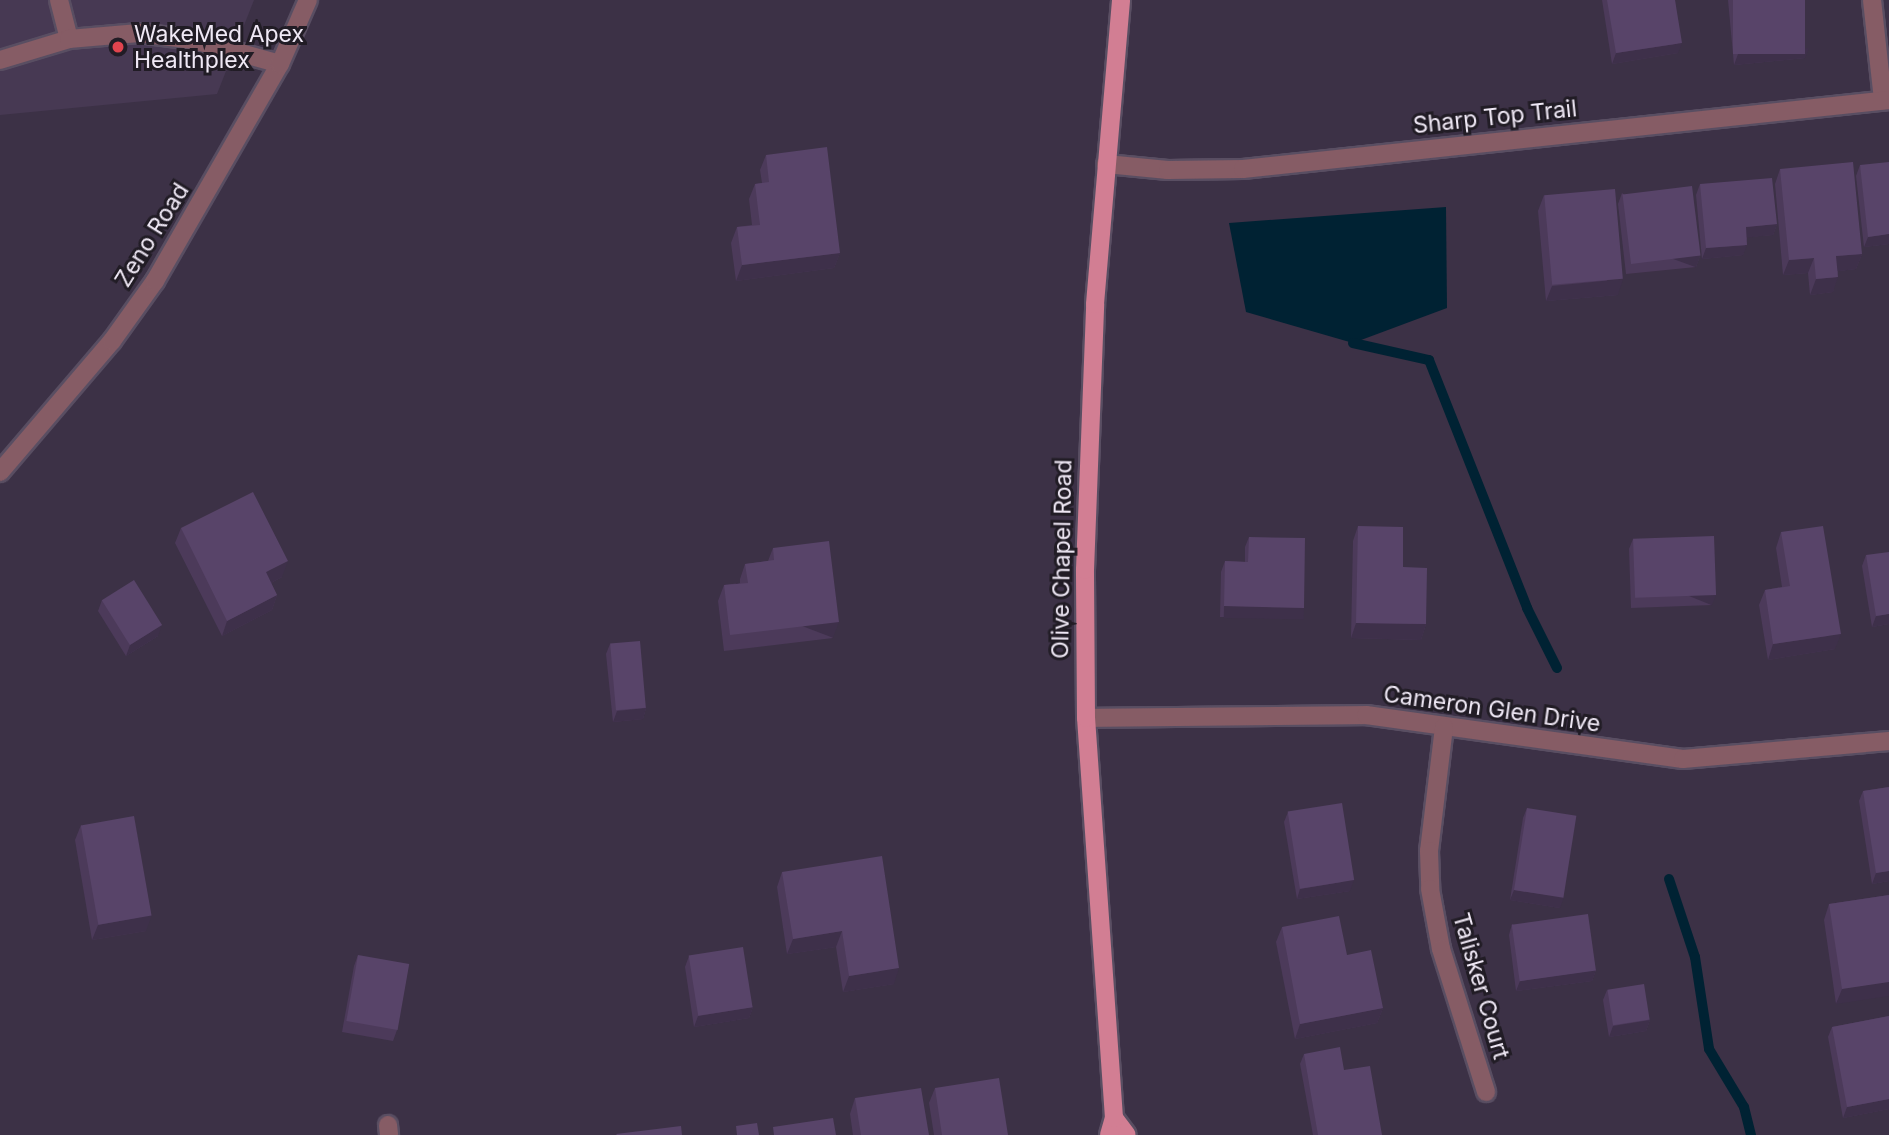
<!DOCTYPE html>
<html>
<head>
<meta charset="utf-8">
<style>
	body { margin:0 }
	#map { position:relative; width:1889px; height:1135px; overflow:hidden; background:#3c3146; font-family:Inter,sans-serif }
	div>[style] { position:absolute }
	.built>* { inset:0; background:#473953 }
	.water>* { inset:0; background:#023 }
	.stream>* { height:10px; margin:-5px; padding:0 5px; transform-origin:5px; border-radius:5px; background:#023 }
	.roads { filter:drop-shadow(2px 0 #594e62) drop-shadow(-2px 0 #594e62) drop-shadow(0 2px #594e62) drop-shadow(0 -2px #594e62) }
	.minor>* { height:18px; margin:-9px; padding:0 9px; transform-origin:9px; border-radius:9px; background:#865c65 }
	.major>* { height:18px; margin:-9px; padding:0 9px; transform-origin:9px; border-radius:9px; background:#d27e93 }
	.wall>* { inset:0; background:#4c3a5a }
	.shaded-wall>* { inset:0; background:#3e304a; transform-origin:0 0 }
	.building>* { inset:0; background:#584469; transform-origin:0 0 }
	.dots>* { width:19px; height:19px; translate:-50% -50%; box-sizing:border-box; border:4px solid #211c25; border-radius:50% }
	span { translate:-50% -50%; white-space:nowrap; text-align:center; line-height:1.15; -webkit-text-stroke:6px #211c25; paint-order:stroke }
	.poi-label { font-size:23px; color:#efe8f5 }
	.left { translate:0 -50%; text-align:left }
	.street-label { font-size:23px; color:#efe8f5 }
</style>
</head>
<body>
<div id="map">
	<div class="built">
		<div style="clip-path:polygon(0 0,254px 0,217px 94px,0 115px)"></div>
	</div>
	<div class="water">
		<div style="clip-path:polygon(1446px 207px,1447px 308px,1353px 343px,1246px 312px,1229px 223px)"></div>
	</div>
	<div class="stream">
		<div style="left:1353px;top:343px;width:78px;rotate:12.6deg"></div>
		<div style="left:1429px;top:360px;width:267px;rotate:68.4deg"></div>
		<div style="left:1527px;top:608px;width:67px;rotate:63.4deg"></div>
		<div style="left:1669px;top:879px;width:82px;rotate:71.6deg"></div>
		<div style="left:1695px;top:957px;width:93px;rotate:81.3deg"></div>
		<div style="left:1709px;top:1049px;width:68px;rotate:58.9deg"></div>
		<div style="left:1744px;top:1107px;width:29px;rotate:76deg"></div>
	</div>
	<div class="roads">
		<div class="minor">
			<div style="left:59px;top:0;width:40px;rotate:75.6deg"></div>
			<div style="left:1872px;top:0;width:101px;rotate:83.7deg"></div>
			<div style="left:0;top:60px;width:72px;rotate:-16.9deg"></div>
			<div style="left:69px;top:39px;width:70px;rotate:-4.9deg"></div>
			<div style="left:139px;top:33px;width:55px;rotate:7.3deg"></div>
			<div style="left:194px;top:40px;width:89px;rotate:15.6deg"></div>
			<div style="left:1106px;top:164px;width:62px;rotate:5.5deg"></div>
			<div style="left:1168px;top:170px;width:75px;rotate:-0.8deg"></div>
			<div style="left:1243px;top:169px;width:650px;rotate:-6.1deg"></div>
			<div style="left:0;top:472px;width:172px;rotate:-49.5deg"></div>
			<div style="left:112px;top:341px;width:74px;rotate:-54.4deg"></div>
			<div style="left:155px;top:281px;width:250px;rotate:-60.1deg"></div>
			<div style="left:280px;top:64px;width:70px;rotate:-66.4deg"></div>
			<div style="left:1086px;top:718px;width:280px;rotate:-0.6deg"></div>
			<div style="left:1366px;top:715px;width:320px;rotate:7.9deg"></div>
			<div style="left:1683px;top:759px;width:207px;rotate:-5deg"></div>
			<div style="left:1444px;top:727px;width:125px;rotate:96.9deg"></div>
			<div style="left:1429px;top:851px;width:38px;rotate:88deg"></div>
			<div style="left:1430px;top:889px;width:61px;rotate:79.6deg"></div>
			<div style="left:1441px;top:949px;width:150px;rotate:72.5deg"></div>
			<div style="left:388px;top:1125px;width:10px;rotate:84deg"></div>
		</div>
		<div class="major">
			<div style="left:1114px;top:1118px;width:21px;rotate:53deg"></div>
			<div style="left:1109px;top:1135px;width:18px;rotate:-74deg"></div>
			<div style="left:1114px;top:1118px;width:401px;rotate:-94deg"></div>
			<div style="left:1086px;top:718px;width:148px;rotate:-90.4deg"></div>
			<div style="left:1085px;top:570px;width:266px;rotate:-87.8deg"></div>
			<div style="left:1095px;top:304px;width:305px;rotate:-85.1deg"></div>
		</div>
	</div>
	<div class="wall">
		<div style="clip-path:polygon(1602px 0,1675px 0,1678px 53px,1612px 64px)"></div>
		<div style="clip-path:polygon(1728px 0,1805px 0,1805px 58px,1734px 65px)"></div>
		<div style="clip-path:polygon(766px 155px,840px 253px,834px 268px,736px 281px,731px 243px,737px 227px,752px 225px,749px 199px,755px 184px,762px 183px,760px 170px)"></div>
		<div style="clip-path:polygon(1860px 165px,1889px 244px,1864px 247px,1856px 176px)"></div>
		<div style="clip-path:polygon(1780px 169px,1862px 254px,1856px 269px,1838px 271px,1833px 292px,1810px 295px,1808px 273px,1783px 275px,1775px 184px)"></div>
		<div style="clip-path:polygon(1700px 184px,1777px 224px,1773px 235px,1747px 237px,1743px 255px,1702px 259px,1696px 195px)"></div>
		<div style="clip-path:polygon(1622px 193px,1700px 256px,1696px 267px,1626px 274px,1618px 204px)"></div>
		<div style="clip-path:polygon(1544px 195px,1618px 295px,1546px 301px,1538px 211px)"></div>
		<div style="clip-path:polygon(1358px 526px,1403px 567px,1426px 624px,1421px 640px,1351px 638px,1353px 541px)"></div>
		<div style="clip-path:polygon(181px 528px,282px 577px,271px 583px,277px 595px,272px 610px,222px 636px,175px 543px)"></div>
		<div style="clip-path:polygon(1781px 532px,1835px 649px,1768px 660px,1759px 605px,1765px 590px,1782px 587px,1776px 548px)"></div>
		<div style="clip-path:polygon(1249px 537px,1304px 608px,1300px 619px,1220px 617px,1221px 572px,1225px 561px,1245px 562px,1245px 547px)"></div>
		<div style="clip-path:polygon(1633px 539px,1712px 605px,1631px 608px,1629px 549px)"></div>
		<div style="clip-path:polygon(773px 548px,833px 638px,724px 651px,718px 601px,724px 585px,740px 583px,740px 579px,745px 564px,768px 561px)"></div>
		<div style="clip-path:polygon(1866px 555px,1889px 624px,1872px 627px,1862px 566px)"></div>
		<div style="clip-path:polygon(102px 600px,158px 636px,126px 656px,98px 611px)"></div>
		<div style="clip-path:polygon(610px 644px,646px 708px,643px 719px,613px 722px,606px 654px)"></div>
		<div style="clip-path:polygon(1889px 787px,1889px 881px,1872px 884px,1859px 801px,1863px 791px)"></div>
		<div style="clip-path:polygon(1527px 808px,1560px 908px,1510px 900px,1523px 818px)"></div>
		<div style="clip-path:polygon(1288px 812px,1350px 891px,1297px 899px,1284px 822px)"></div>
		<div style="clip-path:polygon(81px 825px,146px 931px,92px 940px,75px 840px)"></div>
		<div style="clip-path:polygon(782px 872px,894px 984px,843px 992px,836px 947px,787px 954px,777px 887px)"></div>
		<div style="clip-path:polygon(1889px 895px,1836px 1004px,1824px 920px,1829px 904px)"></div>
		<div style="clip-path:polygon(1512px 924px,1596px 970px,1592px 981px,1516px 991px,1509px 935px)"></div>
		<div style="clip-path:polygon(1282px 927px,1383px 1008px,1377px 1023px,1295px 1039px,1276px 942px)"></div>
		<div style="clip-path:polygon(358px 955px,397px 1030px,393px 1041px,342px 1032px,354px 966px)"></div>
		<div style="clip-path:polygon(689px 956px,753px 1007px,749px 1018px,694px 1027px,685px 967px)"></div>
		<div style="clip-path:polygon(1607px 990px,1650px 1020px,1646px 1031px,1609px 1037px,1603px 1000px)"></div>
		<div style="clip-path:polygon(1889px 1016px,1889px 1109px,1843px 1118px,1828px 1037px,1832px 1027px)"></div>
		<div style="clip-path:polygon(1304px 1054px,1344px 1070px,1382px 1135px,1313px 1135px,1300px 1064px)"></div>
		<div style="clip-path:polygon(935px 1088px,1008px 1135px,934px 1135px,929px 1103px)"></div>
		<div style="clip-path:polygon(855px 1098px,929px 1135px,853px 1135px,850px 1114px)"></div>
	</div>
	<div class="shaded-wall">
		<div style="clip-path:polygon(1682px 43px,1678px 53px,1612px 64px,1616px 53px)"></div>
		<div style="clip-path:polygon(1809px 48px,1805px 58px,1734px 65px,1738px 54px)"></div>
		<div style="clip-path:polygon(1777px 224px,1773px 235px,1742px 238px,1746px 227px)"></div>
		<div style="clip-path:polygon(1889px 234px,1889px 244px,1864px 247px,1868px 237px)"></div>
		<div style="clip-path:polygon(1747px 245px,1743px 255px,1702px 259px,1706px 248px)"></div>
		<div style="clip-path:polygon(840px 253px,834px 268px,736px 281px,742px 265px)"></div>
		<div style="clip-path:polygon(1862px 254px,1856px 269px,1831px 272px,1836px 256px)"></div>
		<div style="left:1700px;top:256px;width:12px;height:70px;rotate:110deg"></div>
		<div style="clip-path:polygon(1814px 258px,1808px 273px,1783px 275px,1789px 260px)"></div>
		<div style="clip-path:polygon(1838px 277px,1833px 292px,1810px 295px,1816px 279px)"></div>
		<div style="clip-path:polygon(1623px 279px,1618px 295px,1546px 301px,1552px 286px)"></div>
		<div style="clip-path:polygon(288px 561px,282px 577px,261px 588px,266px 572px)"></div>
		<div style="clip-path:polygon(277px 595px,272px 610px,222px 636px,227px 621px)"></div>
		<div style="left:1716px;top:595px;width:11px;height:81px;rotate:112deg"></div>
		<div style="left:1224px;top:606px;width:80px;height:12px;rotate:1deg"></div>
		<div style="clip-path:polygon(1889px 614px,1889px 624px,1872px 627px,1876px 616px)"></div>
		<div style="left:839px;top:622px;width:17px;height:110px;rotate:111deg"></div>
		<div style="clip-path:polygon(1356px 623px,1426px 624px,1421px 640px,1351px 638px)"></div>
		<div style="clip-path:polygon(162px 625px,158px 636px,126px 656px,130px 645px)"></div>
		<div style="clip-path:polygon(1841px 634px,1835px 649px,1768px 660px,1773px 644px)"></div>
		<div style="clip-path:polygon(646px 708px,643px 719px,613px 722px,617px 711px)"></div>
		<div style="clip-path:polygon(1889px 871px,1889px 881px,1872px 884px,1876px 873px)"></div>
		<div style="clip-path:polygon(1354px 880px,1350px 891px,1297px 899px,1300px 889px)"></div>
		<div style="clip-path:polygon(1514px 890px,1564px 897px,1560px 908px,1510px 900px)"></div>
		<div style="clip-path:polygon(152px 915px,146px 931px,92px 940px,98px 925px)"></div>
		<div style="clip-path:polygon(842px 931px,836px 947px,787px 954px,793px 939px)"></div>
		<div style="clip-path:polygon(899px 968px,894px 984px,843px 992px,849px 976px)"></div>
		<div style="clip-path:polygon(1596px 970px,1592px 981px,1516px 991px,1520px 981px)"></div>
		<div style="clip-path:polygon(1889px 982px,1889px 996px,1836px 1004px,1842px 989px)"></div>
		<div style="clip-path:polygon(753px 1007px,749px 1018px,694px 1027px,698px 1016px)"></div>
		<div style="clip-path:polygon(1383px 1008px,1377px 1023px,1295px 1039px,1300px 1024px)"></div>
		<div style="clip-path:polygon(1650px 1020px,1646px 1031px,1609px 1037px,1613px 1026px)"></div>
		<div style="clip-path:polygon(1889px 1099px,1889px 1109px,1843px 1118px,1847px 1107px)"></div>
	</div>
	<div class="building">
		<div style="clip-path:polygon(1607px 0,1675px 0,1682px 43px,1616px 53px)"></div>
		<div style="left:1733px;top:0;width:72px;height:54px"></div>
		<div style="clip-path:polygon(827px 147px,840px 253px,742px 265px,737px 227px,760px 225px,755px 184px,769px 182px,766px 155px)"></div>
		<div style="clip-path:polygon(1853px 162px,1862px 254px,1836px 256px,1838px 277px,1816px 279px,1814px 258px,1789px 260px,1780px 169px)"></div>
		<div style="clip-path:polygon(1889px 162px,1889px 234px,1868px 237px,1860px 165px)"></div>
		<div style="clip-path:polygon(1772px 178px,1777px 224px,1746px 227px,1747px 245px,1706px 248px,1700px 184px)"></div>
		<div style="left:1692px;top:186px;width:70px;height:70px;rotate:83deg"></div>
		<div style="left:1615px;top:189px;width:90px;height:71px;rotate:85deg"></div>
		<div style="clip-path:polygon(253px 492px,288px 561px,266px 572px,277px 595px,227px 621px,181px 528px)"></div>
		<div style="clip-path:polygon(1358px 526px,1403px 527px,1403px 567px,1427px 568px,1426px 624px,1356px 623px)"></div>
		<div style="clip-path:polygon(1823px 526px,1841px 634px,1773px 644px,1765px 590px,1790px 586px,1781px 532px)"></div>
		<div style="left:1714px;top:536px;width:59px;height:81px;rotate:88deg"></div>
		<div style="clip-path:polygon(1249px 537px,1305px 538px,1304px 608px,1224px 606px,1225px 561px,1248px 562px)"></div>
		<div style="clip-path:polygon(829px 541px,839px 622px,730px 635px,724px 585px,748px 583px,745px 564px,774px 560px,773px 548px)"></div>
		<div style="clip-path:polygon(1889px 552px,1889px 614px,1876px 616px,1866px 555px)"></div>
		<div style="left:134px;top:580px;width:53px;height:38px;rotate:58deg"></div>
		<div style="left:640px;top:641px;width:67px;height:30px;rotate:85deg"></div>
		<div style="clip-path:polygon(1889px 787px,1889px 871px,1876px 873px,1863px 791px)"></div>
		<div style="left:1342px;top:803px;width:78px;height:55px;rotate:81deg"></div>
		<div style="left:1527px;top:808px;width:50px;height:83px;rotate:9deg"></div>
		<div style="left:134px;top:816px;width:101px;height:54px;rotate:80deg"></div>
		<div style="clip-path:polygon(882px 856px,899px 968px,849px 976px,842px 931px,793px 939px,782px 872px)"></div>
		<div style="clip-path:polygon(1889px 895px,1889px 982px,1842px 989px,1829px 904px)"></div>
		<div style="left:1588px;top:914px;width:57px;height:77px;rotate:82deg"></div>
		<div style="clip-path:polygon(1339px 916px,1347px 955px,1371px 950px,1383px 1008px,1300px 1024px,1282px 927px)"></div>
		<div style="left:743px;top:947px;width:61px;height:55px;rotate:81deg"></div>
		<div style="left:358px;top:955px;width:52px;height:67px;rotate:10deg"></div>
		<div style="left:1644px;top:984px;width:36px;height:37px;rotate:81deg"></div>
		<div style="clip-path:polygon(1889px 1016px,1889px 1099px,1847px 1107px,1832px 1027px)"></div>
		<div style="clip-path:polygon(1340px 1047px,1344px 1070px,1370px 1066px,1382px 1135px,1318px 1135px,1304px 1054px)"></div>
		<div style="clip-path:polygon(999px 1078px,1008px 1135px,942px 1135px,935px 1088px)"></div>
		<div style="clip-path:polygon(921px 1088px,929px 1135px,861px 1135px,855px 1098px)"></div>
		<div style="clip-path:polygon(833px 1118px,836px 1135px,774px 1135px,773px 1127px)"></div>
		<div style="clip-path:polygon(757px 1123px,759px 1135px,737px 1135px,736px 1126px)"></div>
		<div style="clip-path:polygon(681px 1126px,682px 1135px,617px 1135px,616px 1134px)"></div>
	</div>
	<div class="dots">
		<div style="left:118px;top:47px;background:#e0444e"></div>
	</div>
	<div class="poi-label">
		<span class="left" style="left:134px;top:47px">WakeMed Apex<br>Healthplex</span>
	</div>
	<div class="street-label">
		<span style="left:1495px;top:117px;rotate:-6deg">Sharp Top Trail</span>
		<span style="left:152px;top:235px;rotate:-58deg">Zeno Road</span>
		<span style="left:1062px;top:559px;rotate:-89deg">Olive Chapel Road</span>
		<span style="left:1492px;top:709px;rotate:8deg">Cameron Glen Drive</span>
		<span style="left:1481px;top:986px;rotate:74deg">Talisker Court</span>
	</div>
</div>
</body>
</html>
